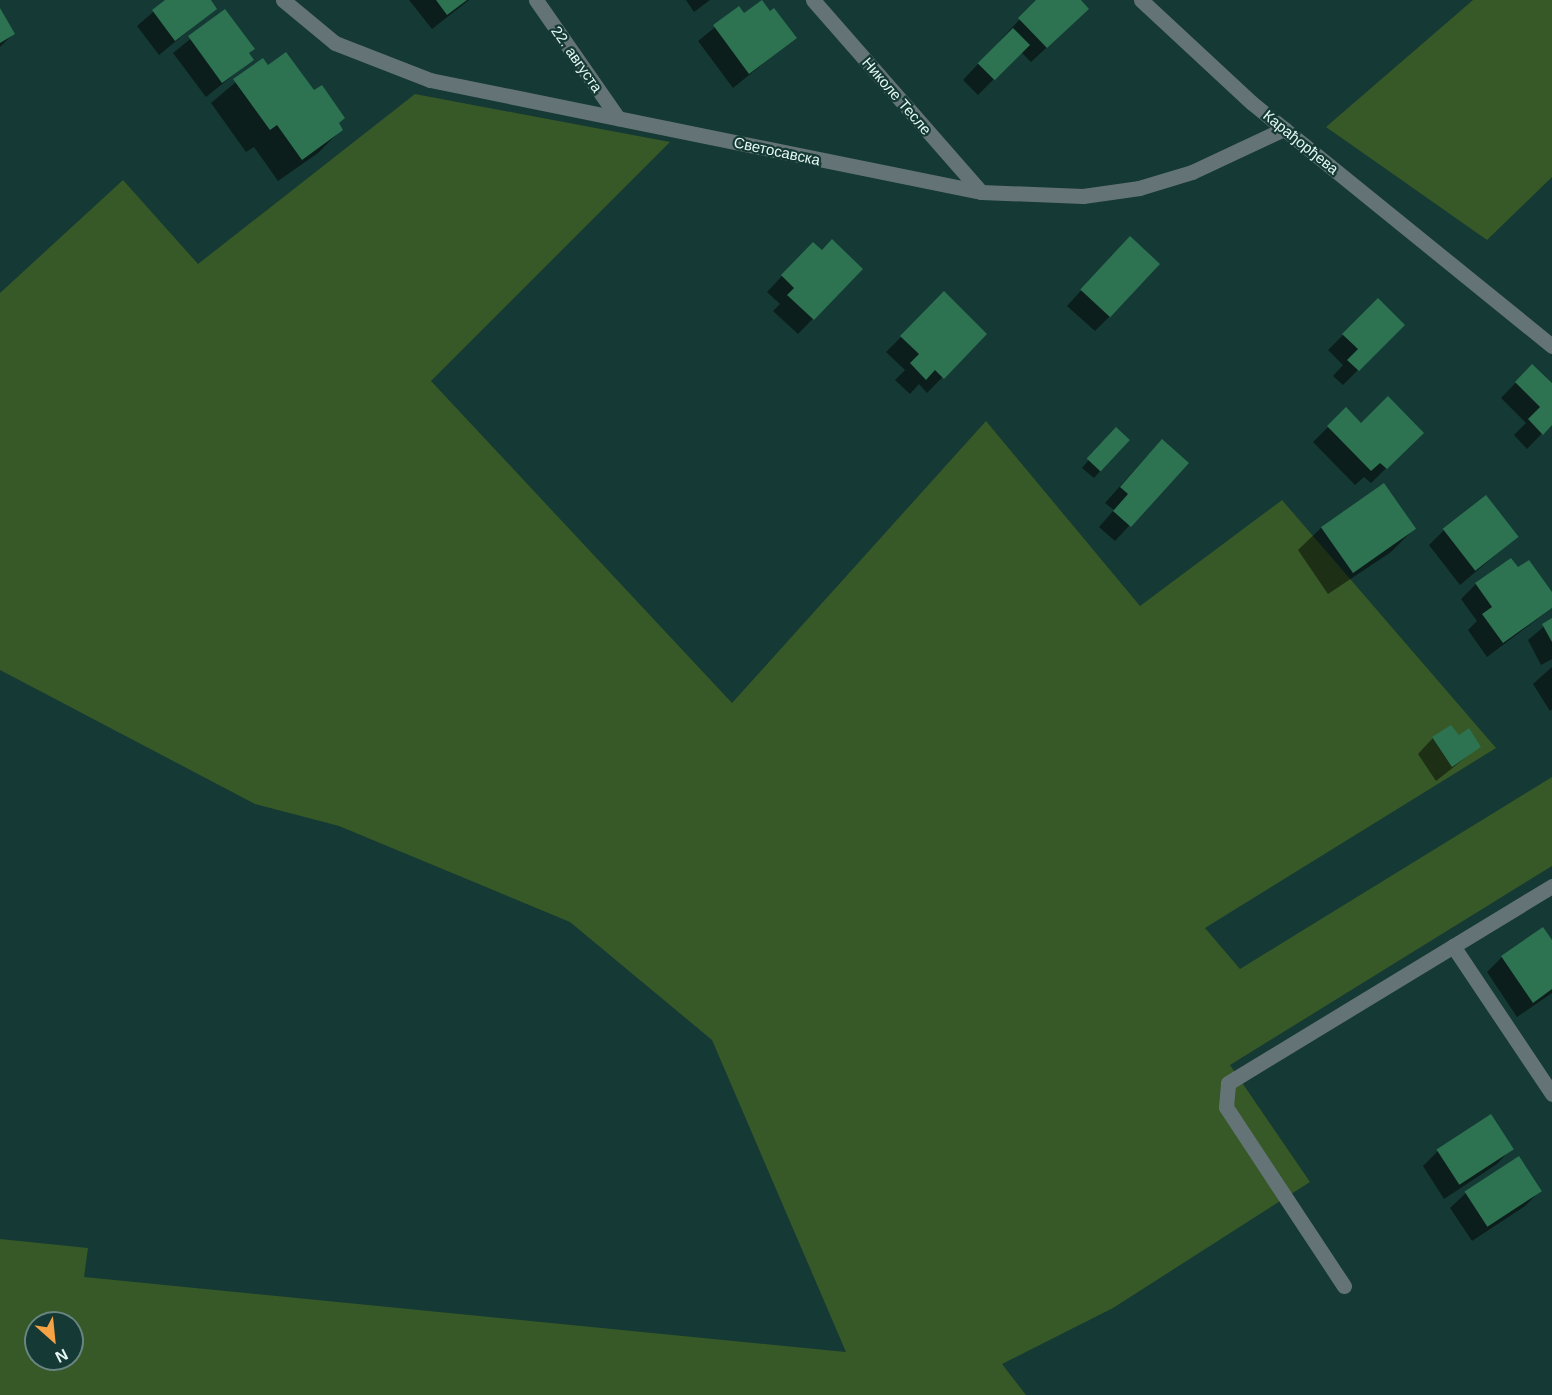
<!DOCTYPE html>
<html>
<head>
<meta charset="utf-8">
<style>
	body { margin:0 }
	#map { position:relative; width:1552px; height:1395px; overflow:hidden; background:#153934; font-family:Arial,sans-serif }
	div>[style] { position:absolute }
	.green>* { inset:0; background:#375827 }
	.shadow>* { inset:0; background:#0007 }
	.building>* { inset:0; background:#2d7251; transform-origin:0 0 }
	.service>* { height:15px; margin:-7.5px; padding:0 7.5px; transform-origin:7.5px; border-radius:7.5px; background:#647476 }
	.minor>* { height:15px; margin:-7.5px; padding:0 7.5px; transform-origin:7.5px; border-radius:7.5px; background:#647476 }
	.tertiary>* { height:15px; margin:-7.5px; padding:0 7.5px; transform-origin:7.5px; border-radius:7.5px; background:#647476 }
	span { translate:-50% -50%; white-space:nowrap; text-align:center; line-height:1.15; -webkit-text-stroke:4.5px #153934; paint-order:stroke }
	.street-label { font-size:15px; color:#e4f8f4 }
	.north { position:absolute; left:24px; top:1311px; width:60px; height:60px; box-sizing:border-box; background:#153934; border:2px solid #688581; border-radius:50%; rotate:153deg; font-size:16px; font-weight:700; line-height:24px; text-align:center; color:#e4f8f4 }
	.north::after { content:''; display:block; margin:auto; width:21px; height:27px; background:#f5a345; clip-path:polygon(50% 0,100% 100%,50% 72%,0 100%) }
</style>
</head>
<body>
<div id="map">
	<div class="green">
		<div style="clip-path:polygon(1473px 0,1552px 0,1552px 177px,1487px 240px,1326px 127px)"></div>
		<div style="clip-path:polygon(evenodd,415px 94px,670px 142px,431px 381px,732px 703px,986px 421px,1140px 606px,1282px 500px,1496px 748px,1205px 928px,1240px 969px,1552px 777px,1552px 866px,1230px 1065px,1310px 1182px,1113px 1308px,1002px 1364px,1026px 1395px,0 1395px,0 1239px,88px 1248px,84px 1277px,846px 1352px,712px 1040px,570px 922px,339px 826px,255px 804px,0 670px,0 293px,123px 180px,198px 264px,415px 94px,36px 1323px,72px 1323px,72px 1359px,36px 1359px,36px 1323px)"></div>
	</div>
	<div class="shadow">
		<div style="clip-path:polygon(167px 0,209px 0,215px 9px,159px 55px,137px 26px)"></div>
		<div style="clip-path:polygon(409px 0,469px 0,432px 29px)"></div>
		<div style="clip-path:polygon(686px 0,710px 0,694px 12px)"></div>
		<div style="clip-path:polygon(1038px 0,1079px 0,1072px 24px,1031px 62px,1021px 52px,978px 95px,963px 80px)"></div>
		<div style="clip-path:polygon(739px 8px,744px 15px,795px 38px,733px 88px,698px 41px)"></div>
		<div style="clip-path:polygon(0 10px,14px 33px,0 47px)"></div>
		<div style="clip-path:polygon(225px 11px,252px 60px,206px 97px,173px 53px)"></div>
		<div style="clip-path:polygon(262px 60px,341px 130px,318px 153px,278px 181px,254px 147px,246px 152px,211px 103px)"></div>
		<div style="clip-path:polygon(821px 252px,861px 269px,798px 334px,773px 311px,780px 304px,767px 292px,798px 259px)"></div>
		<div style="clip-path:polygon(1115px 253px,1110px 316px,1095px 331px,1067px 306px)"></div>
		<div style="clip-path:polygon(944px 294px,985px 334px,927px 393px,919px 384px,910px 394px,895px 380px,905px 370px,886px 352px)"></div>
		<div style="clip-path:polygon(1378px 300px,1403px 325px,1343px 385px,1333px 376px,1343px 365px,1328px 350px)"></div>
		<div style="clip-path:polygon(1532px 366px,1552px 385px,1552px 423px,1527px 449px,1514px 435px,1526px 423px,1501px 398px)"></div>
		<div style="clip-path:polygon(1346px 409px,1361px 425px,1422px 433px,1371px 483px,1364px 477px,1355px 485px,1313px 442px)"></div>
		<div style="clip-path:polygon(1109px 436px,1128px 440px,1094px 478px,1082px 468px)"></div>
		<div style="clip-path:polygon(1147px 456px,1187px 463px,1115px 541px,1099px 527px,1114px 510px,1105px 503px)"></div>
		<div style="clip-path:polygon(1384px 485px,1414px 529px,1391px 552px,1328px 594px,1298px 550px,1321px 528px)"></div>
		<div style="clip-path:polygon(1444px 530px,1517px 537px,1460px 585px,1429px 545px)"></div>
		<div style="clip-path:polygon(1518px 570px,1552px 595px,1552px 608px,1487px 657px,1468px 630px,1477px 621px,1461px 599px,1476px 584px)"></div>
		<div style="clip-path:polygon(1552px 620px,1552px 659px,1541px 665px,1528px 640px)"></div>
		<div style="clip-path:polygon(1552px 667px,1552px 709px,1550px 711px,1533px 684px)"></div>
		<div style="clip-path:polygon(1458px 737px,1479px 747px,1436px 781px,1418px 754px,1433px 738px)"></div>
		<div style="clip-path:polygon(1552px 943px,1552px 993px,1517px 1017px,1487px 972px,1502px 957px)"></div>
		<div style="clip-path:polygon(1512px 1148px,1497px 1164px,1444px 1199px,1423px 1166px,1438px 1151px)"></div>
		<div style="clip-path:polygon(1540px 1191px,1525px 1206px,1472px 1241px,1450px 1208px,1466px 1193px)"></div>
	</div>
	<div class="building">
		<div style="clip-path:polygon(165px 0,211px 0,217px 9px,175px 41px,152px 10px)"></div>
		<div style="clip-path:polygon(436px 0,467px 0,447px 15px)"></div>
		<div style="clip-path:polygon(762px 0,770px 11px,774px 8px,797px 38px,749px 74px,713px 25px,739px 6px,744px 13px)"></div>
		<div style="clip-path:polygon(1036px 0,1081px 0,1089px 9px,1047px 48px,1018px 18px)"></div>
		<div style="clip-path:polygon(0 8px,15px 34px,0 43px)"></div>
		<div style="clip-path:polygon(225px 9px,255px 49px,249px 53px,254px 60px,222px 83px,188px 36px)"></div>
		<div style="left:1013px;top:28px;width:24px;height:50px;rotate:45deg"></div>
		<div style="clip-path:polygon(286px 52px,314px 90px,322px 85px,345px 118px,339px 123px,343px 130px,302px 160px,277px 125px,270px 130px,233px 79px,263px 58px,268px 65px)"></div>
		<div style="left:1130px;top:236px;width:41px;height:73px;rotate:43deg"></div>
		<div style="clip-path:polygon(832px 239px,863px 269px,814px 320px,787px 295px,794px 288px,781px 275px,813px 242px,822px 250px)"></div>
		<div style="clip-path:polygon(944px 291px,987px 334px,944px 379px,935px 370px,926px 380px,910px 363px,919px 354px,900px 336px)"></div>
		<div style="clip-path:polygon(1378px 298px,1405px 325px,1359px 371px,1347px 360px,1358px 349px,1342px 334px)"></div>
		<div style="clip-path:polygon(1532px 364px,1552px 383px,1552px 425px,1543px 435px,1528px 419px,1540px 407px,1515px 382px)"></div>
		<div style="clip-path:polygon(1388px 396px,1424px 433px,1387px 469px,1380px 463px,1371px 471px,1327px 426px,1346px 407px,1361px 423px)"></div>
		<div style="left:1116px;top:427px;width:19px;height:43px;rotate:43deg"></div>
		<div style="clip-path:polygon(1162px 439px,1189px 463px,1131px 527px,1113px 511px,1128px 494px,1120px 487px)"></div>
		<div style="left:1384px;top:483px;width:56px;height:77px;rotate:55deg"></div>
		<div style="left:1486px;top:495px;width:53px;height:55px;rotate:52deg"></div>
		<div style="clip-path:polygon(1511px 558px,1518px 567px,1529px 560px,1552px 592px,1552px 608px,1503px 643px,1482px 614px,1492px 607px,1475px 583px)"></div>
		<div style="clip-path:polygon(1552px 618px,1552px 642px,1542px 624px)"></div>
		<div style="clip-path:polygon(1451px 725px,1459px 735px,1469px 728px,1481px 747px,1452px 767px,1432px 737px)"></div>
		<div style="clip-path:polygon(1543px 927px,1552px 940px,1552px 989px,1533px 1003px,1501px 956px)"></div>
		<div style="left:1491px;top:1114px;width:42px;height:65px;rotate:57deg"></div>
		<div style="left:1519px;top:1156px;width:42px;height:65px;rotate:57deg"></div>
	</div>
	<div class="service">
		<div style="left:1453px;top:946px;width:178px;rotate:56.2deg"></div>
		<div style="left:1344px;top:1286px;width:214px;rotate:-123.4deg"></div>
		<div style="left:1226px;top:1107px;width:24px;rotate:-85deg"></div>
		<div style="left:1228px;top:1083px;width:379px;rotate:-31.3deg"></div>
	</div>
	<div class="minor">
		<div style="left:283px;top:0;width:67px;rotate:39.6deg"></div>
		<div style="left:335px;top:43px;width:102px;rotate:21.3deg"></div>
		<div style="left:430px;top:80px;width:562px;rotate:11.49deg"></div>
		<div style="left:981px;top:192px;width:102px;rotate:2.2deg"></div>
		<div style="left:1083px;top:196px;width:57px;rotate:-8.1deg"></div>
		<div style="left:1139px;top:188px;width:55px;rotate:-16.8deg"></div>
		<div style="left:1192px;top:172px;width:102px;rotate:-25.1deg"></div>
		<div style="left:536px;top:0;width:144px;rotate:55.2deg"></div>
		<div style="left:813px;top:0;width:255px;rotate:48.8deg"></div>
	</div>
	<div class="tertiary">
		<div style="left:1141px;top:0;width:151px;rotate:42.9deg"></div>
		<div style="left:1252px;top:103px;width:386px;rotate:39deg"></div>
	</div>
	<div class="street-label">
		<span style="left:577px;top:59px;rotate:55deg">22. августа</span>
		<span style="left:897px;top:96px;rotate:49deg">Николе Тесле</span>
		<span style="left:1301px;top:142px;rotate:39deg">Карађорђева</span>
		<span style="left:777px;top:151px;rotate:12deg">Светосавска</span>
	</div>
	<div class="north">N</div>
</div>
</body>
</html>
